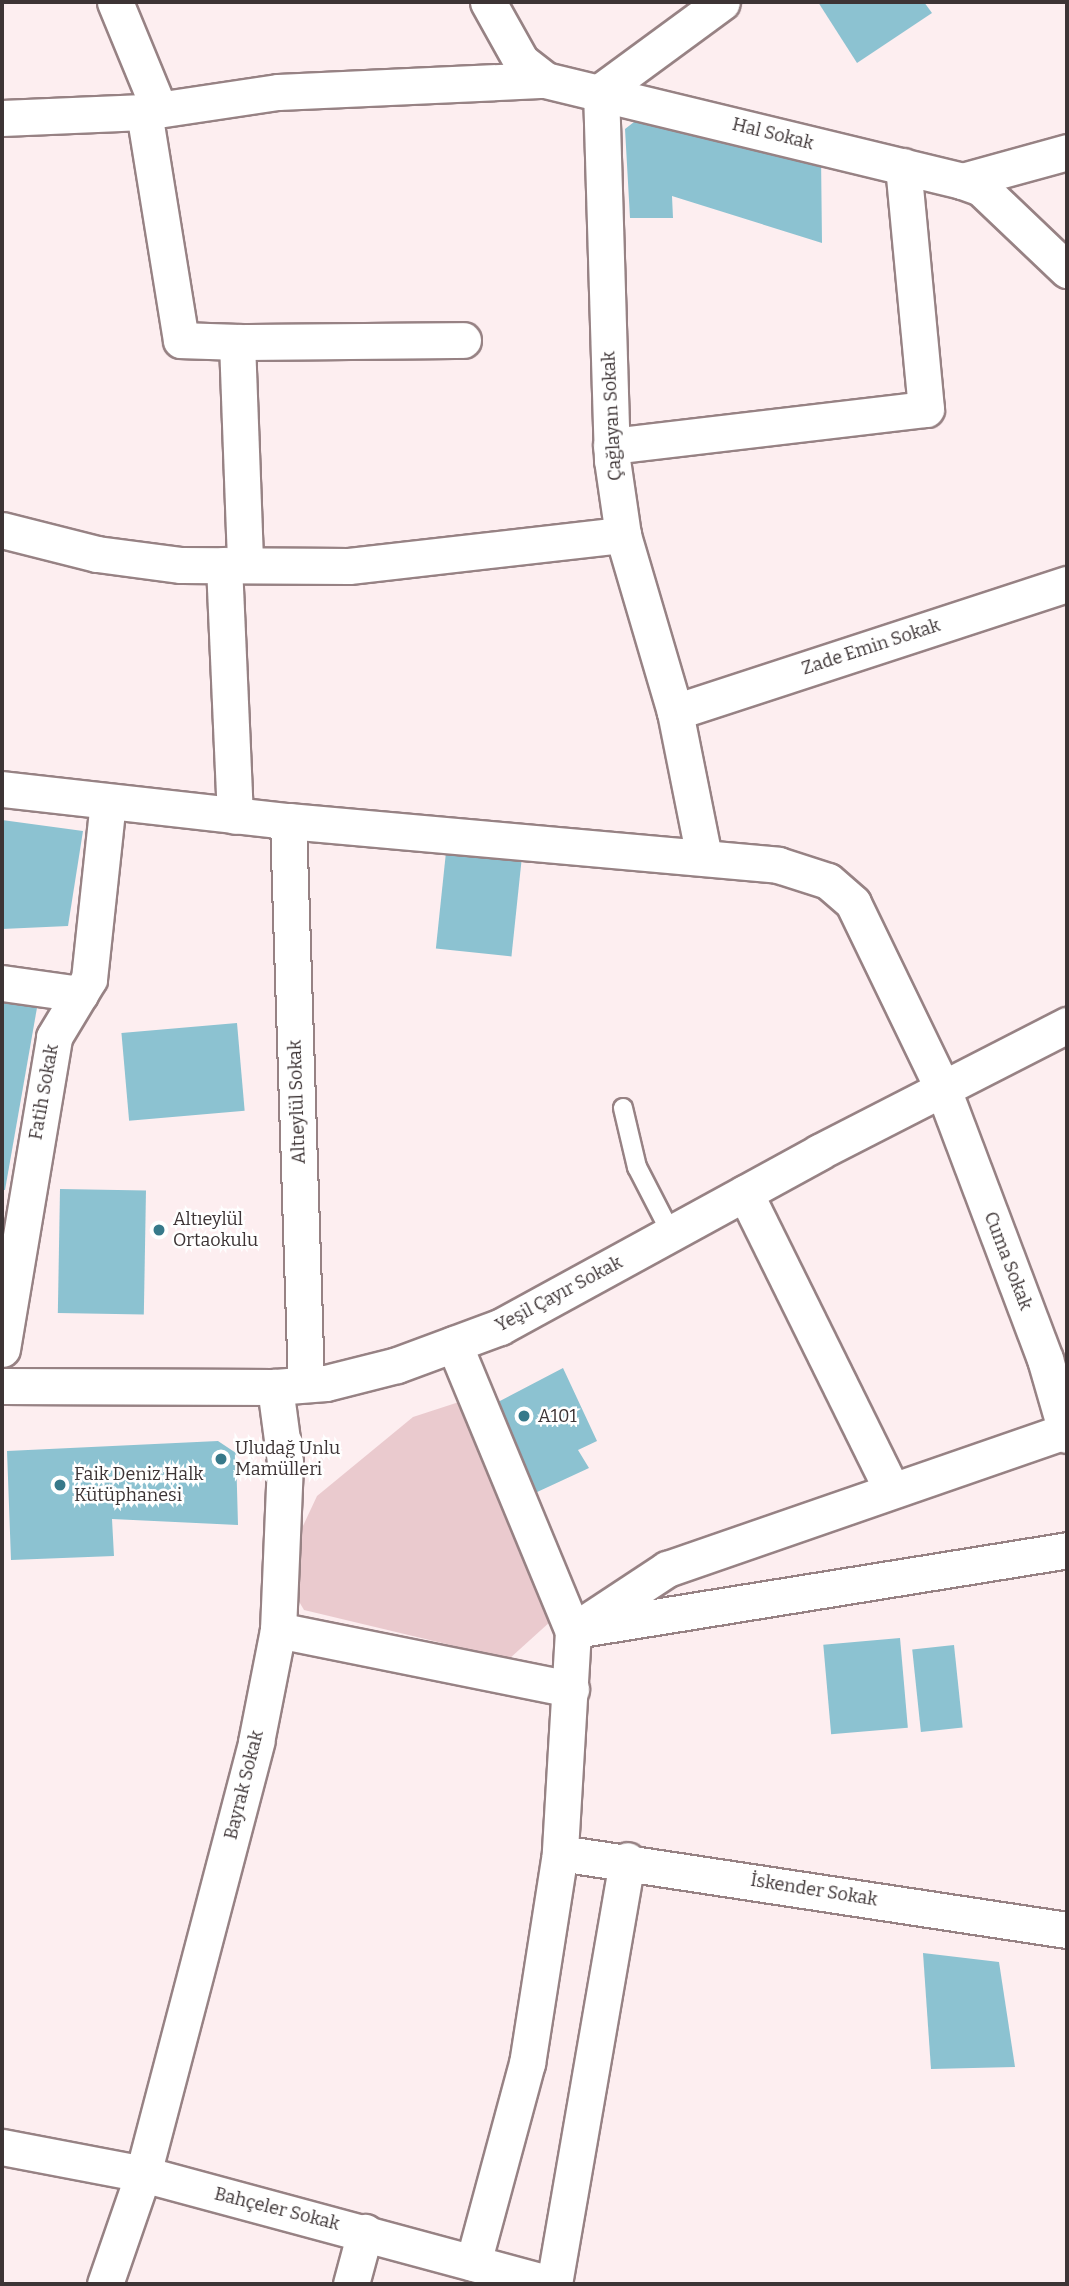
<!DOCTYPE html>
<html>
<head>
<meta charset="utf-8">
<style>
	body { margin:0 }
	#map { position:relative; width:1069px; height:2286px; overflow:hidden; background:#fdeef0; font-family:Bitter,serif }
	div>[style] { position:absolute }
	.green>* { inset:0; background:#eacace }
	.building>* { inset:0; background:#8cc2d1; transform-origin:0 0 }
	.roads { filter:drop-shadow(2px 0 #978284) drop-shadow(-2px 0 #978284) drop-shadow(0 2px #978284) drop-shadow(0 -2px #978284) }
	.service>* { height:18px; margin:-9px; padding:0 9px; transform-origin:9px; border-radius:9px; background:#fff }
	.minor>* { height:35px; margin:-17.5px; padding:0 17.5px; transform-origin:17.5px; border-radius:17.5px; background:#fff }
	.dots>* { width:19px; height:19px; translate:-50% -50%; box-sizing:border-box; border:4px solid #fff; border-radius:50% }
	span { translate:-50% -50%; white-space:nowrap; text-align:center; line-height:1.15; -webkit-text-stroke:5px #fff; paint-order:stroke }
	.street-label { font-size:18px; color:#3d3435 }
	.poi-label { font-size:18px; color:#3d3435 }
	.left { translate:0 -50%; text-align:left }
	.frame { position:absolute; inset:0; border:4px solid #3d3435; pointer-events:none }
</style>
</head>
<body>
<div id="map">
	<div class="green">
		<div style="clip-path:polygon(459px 1402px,551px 1621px,509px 1659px,304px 1610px,294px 1593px,295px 1543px,317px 1496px,413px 1417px)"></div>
	</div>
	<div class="building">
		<div style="clip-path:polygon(818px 2px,924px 2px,932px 13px,857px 63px)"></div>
		<div style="clip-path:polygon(643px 115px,821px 155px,822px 243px,672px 196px,673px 218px,630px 218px,625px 129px)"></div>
		<div style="clip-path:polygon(2px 820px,83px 831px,68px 926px,2px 929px)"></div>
		<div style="left:446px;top:852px;width:76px;height:97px;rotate:6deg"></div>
		<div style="clip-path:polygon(2px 996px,38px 1002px,5px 1190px,2px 1190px)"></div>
		<div style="left:237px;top:1023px;width:88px;height:116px;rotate:85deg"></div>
		<div style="left:60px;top:1189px;width:86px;height:124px;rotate:1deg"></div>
		<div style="clip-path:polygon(563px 1368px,597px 1441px,578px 1450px,589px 1468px,535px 1493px,498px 1402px)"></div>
		<div style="clip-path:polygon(218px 1441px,236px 1453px,238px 1525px,112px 1519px,114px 1556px,11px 1560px,7px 1451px)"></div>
		<div style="left:900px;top:1638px;width:90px;height:77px;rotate:85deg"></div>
		<div style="left:954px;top:1645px;width:83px;height:42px;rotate:84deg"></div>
		<div style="clip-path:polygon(923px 1953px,999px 1962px,1015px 2067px,931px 2069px)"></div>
	</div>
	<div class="roads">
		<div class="service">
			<div style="left:623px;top:1108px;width:61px;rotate:76.7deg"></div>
			<div style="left:637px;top:1167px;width:74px;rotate:62.7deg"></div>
		</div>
		<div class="minor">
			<div style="left:115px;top:2px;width:116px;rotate:67.6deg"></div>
			<div style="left:488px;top:2px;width:68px;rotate:60.8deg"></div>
			<div style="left:521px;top:61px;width:31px;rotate:38deg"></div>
			<div style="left:545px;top:80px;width:429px;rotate:13.6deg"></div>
			<div style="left:962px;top:181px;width:20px;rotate:20deg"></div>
			<div style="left:981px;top:188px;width:119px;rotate:43.6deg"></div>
			<div style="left:144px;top:112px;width:231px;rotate:80.8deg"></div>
			<div style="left:181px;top:340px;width:56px;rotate:2deg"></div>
			<div style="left:237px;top:342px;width:223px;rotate:87.9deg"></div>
			<div style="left:2px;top:118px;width:142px;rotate:-2.4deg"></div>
			<div style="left:144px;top:112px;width:135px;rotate:-8.5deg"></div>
			<div style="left:278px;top:92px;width:267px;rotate:-2.6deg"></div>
			<div style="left:962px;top:181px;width:109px;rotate:-15.4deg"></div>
			<div style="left:237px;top:342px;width:226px;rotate:-0.5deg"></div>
			<div style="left:611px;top:446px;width:317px;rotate:-6.7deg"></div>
			<div style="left:926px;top:409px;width:244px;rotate:-95.4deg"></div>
			<div style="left:2px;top:530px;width:98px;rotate:14.2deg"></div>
			<div style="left:97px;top:554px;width:85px;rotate:7.5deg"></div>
			<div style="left:181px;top:565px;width:168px;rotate:0.3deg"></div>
			<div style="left:349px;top:566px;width:276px;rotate:-6.5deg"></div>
			<div style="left:224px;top:565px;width:251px;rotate:87.5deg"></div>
			<div style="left:675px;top:712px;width:412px;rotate:-18.1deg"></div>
			<div style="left:2px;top:789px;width:288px;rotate:6.4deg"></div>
			<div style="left:288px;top:821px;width:492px;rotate:5.1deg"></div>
			<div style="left:778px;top:865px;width:52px;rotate:17.7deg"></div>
			<div style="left:828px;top:881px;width:33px;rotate:41deg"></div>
			<div style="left:853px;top:903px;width:207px;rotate:64.2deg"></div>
			<div style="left:943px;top:1089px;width:289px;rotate:69.3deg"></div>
			<div style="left:1045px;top:1359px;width:79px;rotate:73.9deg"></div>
			<div style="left:288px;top:821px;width:562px;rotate:88.17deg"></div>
			<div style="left:704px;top:857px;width:148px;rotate:-101.3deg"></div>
			<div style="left:675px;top:712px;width:184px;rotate:-106.4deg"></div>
			<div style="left:623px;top:535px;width:76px;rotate:-98.3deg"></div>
			<div style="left:612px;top:460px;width:369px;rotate:-91.7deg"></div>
			<div style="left:601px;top:91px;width:150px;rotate:-36.3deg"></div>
			<div style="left:2px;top:983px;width:79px;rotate:8deg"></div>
			<div style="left:745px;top:1193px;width:330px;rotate:63.7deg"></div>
			<div style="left:454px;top:1344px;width:311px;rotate:67.5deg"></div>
			<div style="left:573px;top:1631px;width:222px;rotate:93.4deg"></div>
			<div style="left:560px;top:1853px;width:213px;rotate:98.9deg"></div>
			<div style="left:527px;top:2063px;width:207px;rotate:105.1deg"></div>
			<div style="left:2px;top:1349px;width:316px;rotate:-80.5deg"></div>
			<div style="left:54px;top:1037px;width:68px;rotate:-58.9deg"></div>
			<div style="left:89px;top:979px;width:178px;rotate:-83.9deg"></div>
			<div style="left:2px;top:1386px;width:273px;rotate:0.2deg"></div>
			<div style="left:275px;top:1387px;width:51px;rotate:-4.5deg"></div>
			<div style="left:326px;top:1383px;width:73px;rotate:-14.2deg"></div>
			<div style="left:397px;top:1365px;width:110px;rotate:-20.3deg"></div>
			<div style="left:500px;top:1327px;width:364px;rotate:-28.7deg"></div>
			<div style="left:819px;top:1152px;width:279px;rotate:-27.1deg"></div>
			<div style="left:587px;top:1628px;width:486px;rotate:-9.2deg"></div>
			<div style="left:278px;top:1630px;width:299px;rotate:11.4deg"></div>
			<div style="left:573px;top:1631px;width:113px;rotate:-33.4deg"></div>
			<div style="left:667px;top:1569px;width:422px;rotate:-19.1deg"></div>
			<div style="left:560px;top:1853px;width:513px;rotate:8.64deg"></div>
			<div style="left:2px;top:2147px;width:144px;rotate:10.8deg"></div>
			<div style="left:143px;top:2174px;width:422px;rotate:15.1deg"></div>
			<div style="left:105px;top:2284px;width:116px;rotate:-70.9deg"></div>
			<div style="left:143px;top:2174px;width:447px;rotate:-75.3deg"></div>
			<div style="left:256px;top:1742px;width:114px;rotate:-78.9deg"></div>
			<div style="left:278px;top:1630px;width:168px;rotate:-87.6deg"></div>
			<div style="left:285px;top:1462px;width:76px;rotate:-97.6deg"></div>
			<div style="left:351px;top:2284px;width:54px;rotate:-74.9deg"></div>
			<div style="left:554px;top:2284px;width:430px;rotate:-80.2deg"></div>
		</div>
	</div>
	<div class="dots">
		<div style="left:159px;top:1230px;background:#37798a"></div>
		<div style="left:524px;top:1416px;background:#37798a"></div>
		<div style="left:221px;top:1459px;background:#37798a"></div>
		<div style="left:60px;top:1485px;background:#37798a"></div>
	</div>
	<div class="street-label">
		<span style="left:773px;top:134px;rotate:14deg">Hal Sokak</span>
		<span style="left:612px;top:416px;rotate:-93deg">Çağlayan Sokak</span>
		<span style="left:871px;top:647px;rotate:-18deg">Zade Emin Sokak</span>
		<span style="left:44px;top:1092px;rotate:-80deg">Fatih Sokak</span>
		<span style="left:297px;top:1102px;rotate:-92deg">Altıeylül Sokak</span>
		<span style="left:1008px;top:1261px;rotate:69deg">Cuma Sokak</span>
		<span style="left:559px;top:1294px;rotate:-28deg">Yeşil Çayır Sokak</span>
		<span style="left:244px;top:1785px;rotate:-76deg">Bayrak Sokak</span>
		<span style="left:814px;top:1890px;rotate:9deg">İskender Sokak</span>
		<span style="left:277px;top:2209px;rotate:14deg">Bahçeler Sokak</span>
	</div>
	<div class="poi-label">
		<span class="left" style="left:173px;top:1230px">Altıeylül<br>Ortaokulu</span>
		<span class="left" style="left:538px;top:1416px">A101</span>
		<span class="left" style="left:235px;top:1459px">Uludağ Unlu<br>Mamülleri</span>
		<span class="left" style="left:74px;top:1485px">Faik Deniz Halk<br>Kütüphanesi</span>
	</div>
	<div class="frame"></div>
</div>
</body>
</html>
